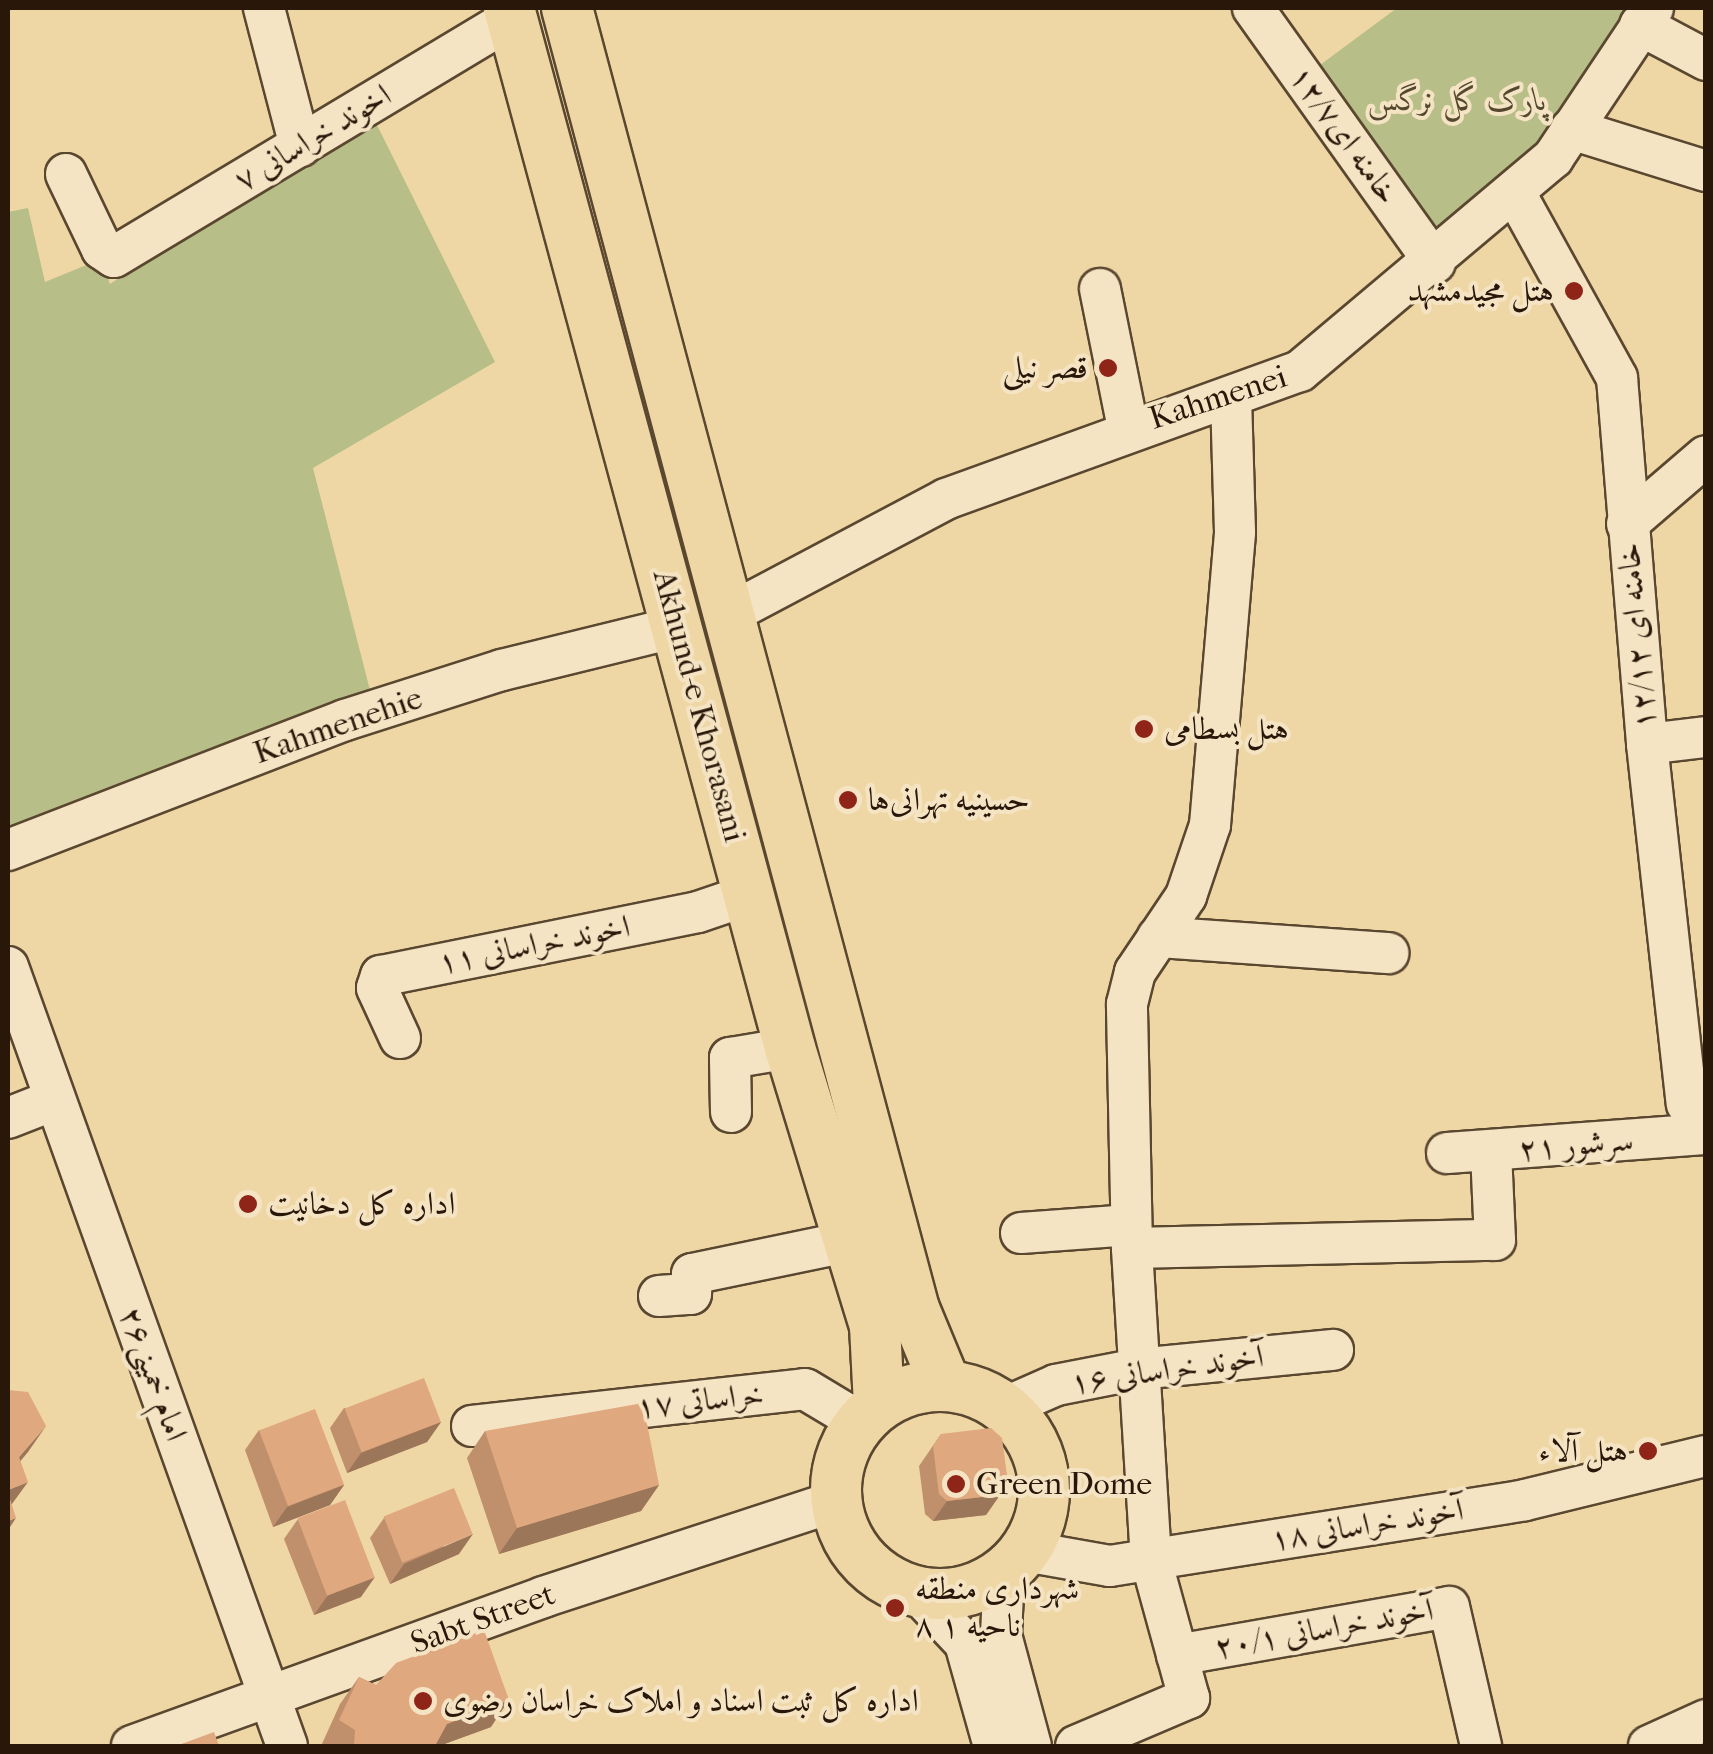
<!DOCTYPE html>
<html>
<head>
<meta charset="utf-8">
<style>
	body { margin:0 }
	#map { position:relative; width:1713px; height:1754px; overflow:hidden; background:#efd6a5; font-family:"IM FELL French Canon",Amiri,serif }
	div>[style] { position:absolute }
	.green>* { inset:0; background:#b8be87 }
	.roads { filter:drop-shadow(2px 0 #5a4730) drop-shadow(-2px 0 #5a4730) drop-shadow(0 2px #5a4730) drop-shadow(0 -2px #5a4730) }
	.minor>* { height:40px; margin:-20px; padding:0 20px; transform-origin:20px; border-radius:20px; background:#f5e4c4 }
	.major>* { height:50px; margin:-25px; padding:0 25px; transform-origin:25px; border-radius:25px; background:#efd6a5 }
	.major>.ring { margin:-25px; padding:0; box-sizing:content-box; background:none; border:50px solid #efd6a5; border-radius:50% }
	.wall>* { inset:0; background:#c0906d }
	.shaded-wall>* { inset:0; background:#9c7659 }
	.building>* { inset:0; background:#dfa87f; transform-origin:0 0 }
	.dots>* { width:28px; height:28px; translate:-50% -50%; box-sizing:border-box; border:5px solid #f5e4c4; border-radius:50% }
	span { translate:-50% -50%; white-space:nowrap; text-align:center; line-height:1.15; -webkit-text-stroke:8px #f5e4c4; paint-order:stroke }
	.park-label { font-size:32px; color:#54492f; font-style:italic }
	.street-label { font-size:32px; color:#291709 }
	.poi-label { font-size:32px; color:#291709 }
	.right { translate:-100% -50%; text-align:right }
	.left { translate:0 -50%; text-align:left }
	.frame { position:absolute; inset:0; border:10px solid #291709; pointer-events:none }
</style>
</head>
<body>
<div id="map">
	<div class="green">
		<div style="clip-path:polygon(1397px 8px,1635px 8px,1543px 145px,1441px 234px,1320px 65px)"></div>
		<div style="clip-path:polygon(369px 109px,495px 362px,313px 468px,372px 698px,166px 767px,8px 831px,8px 212px,28px 208px,45px 282px,101px 259px,110px 284px)"></div>
	</div>
	<div class="roads">
		<div class="minor">
			<div style="left:264px;top:8px;width:143px;rotate:75.4deg"></div>
			<div style="left:1253px;top:8px;width:313px;rotate:54.5deg"></div>
			<div style="left:1640px;top:25px;width:75px;rotate:27.9deg"></div>
			<div style="left:1571px;top:129px;width:141px;rotate:17.3deg"></div>
			<div style="left:66px;top:174px;width:83px;rotate:64.4deg"></div>
			<div style="left:102px;top:249px;width:14px;rotate:34deg"></div>
			<div style="left:114px;top:257px;width:464px;rotate:-31deg"></div>
			<div style="left:1515px;top:193px;width:211px;rotate:61.1deg"></div>
			<div style="left:1617px;top:378px;width:367px;rotate:85.3deg"></div>
			<div style="left:1647px;top:744px;width:362px;rotate:83.7deg"></div>
			<div style="left:1100px;top:289px;width:142px;rotate:78.6deg"></div>
			<div style="left:1627px;top:524px;width:104px;rotate:-40.7deg"></div>
			<div style="left:727px;top:615px;width:248px;rotate:-27.9deg"></div>
			<div style="left:946px;top:499px;width:376px;rotate:-19.9deg"></div>
			<div style="left:1300px;top:371px;width:331px;rotate:-40.1deg"></div>
			<div style="left:1553px;top:158px;width:180px;rotate:-56.3deg"></div>
			<div style="left:1647px;top:744px;width:59px;rotate:-6.8deg"></div>
			<div style="left:8px;top:850px;width:361px;rotate:-21.1deg"></div>
			<div style="left:345px;top:720px;width:165px;rotate:-17.7deg"></div>
			<div style="left:502px;top:670px;width:180px;rotate:-13.8deg"></div>
			<div style="left:1158px;top:937px;width:231px;rotate:4deg"></div>
			<div style="left:8px;top:967px;width:827px;rotate:70.29deg"></div>
			<div style="left:400px;top:1038px;width:55px;rotate:-114.7deg"></div>
			<div style="left:377px;top:988px;width:13px;rotate:-72deg"></div>
			<div style="left:381px;top:976px;width:323px;rotate:-11.4deg"></div>
			<div style="left:698px;top:912px;width:56px;rotate:-18.8deg"></div>
			<div style="left:731px;top:1112px;width:54px;rotate:-91.1deg"></div>
			<div style="left:730px;top:1058px;width:61px;rotate:-9.5deg"></div>
			<div style="left:8px;top:1118px;width:49px;rotate:-21.4deg"></div>
			<div style="left:1447px;top:1153px;width:260px;rotate:-4.2deg"></div>
			<div style="left:1021px;top:1233px;width:110px;rotate:-4.2deg"></div>
			<div style="left:1132px;top:1248px;width:363px;rotate:-1.3deg"></div>
			<div style="left:1495px;top:1240px;width:88px;rotate:-92.6deg"></div>
			<div style="left:659px;top:1296px;width:32px;rotate:-4deg"></div>
			<div style="left:691px;top:1294px;width:20px;rotate:-87deg"></div>
			<div style="left:692px;top:1274px;width:157px;rotate:-11.7deg"></div>
			<div style="left:1006px;top:1407px;width:55px;rotate:-23.7deg"></div>
			<div style="left:1056px;top:1385px;width:84px;rotate:-11deg"></div>
			<div style="left:1138px;top:1369px;width:196px;rotate:-5.6deg"></div>
			<div style="left:472px;top:1426px;width:335px;rotate:-6.3deg"></div>
			<div style="left:805px;top:1389px;width:64px;rotate:31deg"></div>
			<div style="left:1025px;top:1551px;width:86px;rotate:10deg"></div>
			<div style="left:1110px;top:1566px;width:420px;rotate:-9deg"></div>
			<div style="left:1525px;top:1500px;width:186px;rotate:-13.7deg"></div>
			<div style="left:1004px;top:1573px;width:62px;rotate:92.8deg"></div>
			<div style="left:1001px;top:1635px;width:115px;rotate:74.9deg"></div>
			<div style="left:917px;top:1592px;width:70px;rotate:46.7deg"></div>
			<div style="left:965px;top:1643px;width:107px;rotate:74.3deg"></div>
			<div style="left:1177px;top:1655px;width:276px;rotate:-10deg"></div>
			<div style="left:1449px;top:1607px;width:143px;rotate:77deg"></div>
			<div style="left:132px;top:1746px;width:437px;rotate:-19.9deg"></div>
			<div style="left:543px;top:1597px;width:308px;rotate:-18.1deg"></div>
			<div style="left:1076px;top:1746px;width:123px;rotate:-23deg"></div>
			<div style="left:1189px;top:1698px;width:143px;rotate:-105.4deg"></div>
			<div style="left:1151px;top:1560px;width:313px;rotate:-93.5deg"></div>
			<div style="left:1132px;top:1248px;width:244px;rotate:-91.2deg"></div>
			<div style="left:1127px;top:1004px;width:33px;rotate:-76deg"></div>
			<div style="left:1135px;top:972px;width:92px;rotate:-56.1deg"></div>
			<div style="left:1186px;top:896px;width:75px;rotate:-71.3deg"></div>
			<div style="left:1210px;top:825px;width:294px;rotate:-85.1deg"></div>
			<div style="left:1235px;top:532px;width:135px;rotate:-91.7deg"></div>
			<div style="left:1649px;top:1746px;width:63px;rotate:-24.5deg"></div>
		</div>
		<div class="major">
			<div style="left:509px;top:8px;width:1077px;rotate:74.88deg"></div>
			<div style="left:790px;top:1048px;width:291px;rotate:73deg"></div>
			<div style="left:875px;top:1326px;width:78px;rotate:87.1deg"></div>
			<div style="left:567px;top:8px;width:1346px;rotate:75.07deg"></div>
			<div style="left:914px;top:1309px;width:81px;rotate:67.5deg"></div>
			<div class="ring" style="left:836px;top:1386px;width:158px;height:158px"></div>
		</div>
	</div>
	<div class="wall">
		<div style="clip-path:polygon(344px 1408px,441px 1422px,427px 1442px,347px 1473px,330px 1428px)"></div>
		<div style="clip-path:polygon(259px 1430px,344px 1485px,330px 1505px,273px 1527px,245px 1450px)"></div>
		<div style="clip-path:polygon(485px 1431px,659px 1485px,641px 1511px,499px 1554px,467px 1458px)"></div>
		<div style="clip-path:polygon(941px 1434px,1008px 1483px,986px 1515px,933px 1521px,925px 1514px,919px 1466px)"></div>
		<div style="clip-path:polygon(384px 1518px,459px 1554px,390px 1584px,370px 1538px)"></div>
		<div style="clip-path:polygon(298px 1519px,361px 1597px,314px 1615px,284px 1539px)"></div>
		<div style="clip-path:polygon(359px 1677px,376px 1685px,491px 1727px,439px 1746px,321px 1746px,340px 1704px)"></div>
	</div>
	<div class="shaded-wall">
		<div style="clip-path:polygon(441px 1422px,427px 1442px,347px 1473px,361px 1453px)"></div>
		<div style="clip-path:polygon(46px 1426px,28px 1452px,8px 1476px,19px 1457px)"></div>
		<div style="clip-path:polygon(28px 1482px,9px 1508px,8px 1509px,8px 1490px)"></div>
		<div style="clip-path:polygon(344px 1485px,330px 1505px,273px 1527px,287px 1507px)"></div>
		<div style="clip-path:polygon(659px 1485px,641px 1511px,499px 1554px,517px 1528px)"></div>
		<div style="clip-path:polygon(1000px 1495px,986px 1515px,933px 1521px,947px 1501px)"></div>
		<div style="clip-path:polygon(16px 1518px,8px 1530px,8px 1521px)"></div>
		<div style="clip-path:polygon(473px 1534px,459px 1554px,390px 1584px,404px 1564px)"></div>
		<div style="clip-path:polygon(375px 1577px,361px 1597px,314px 1615px,328px 1595px)"></div>
		<div style="clip-path:polygon(509px 1700px,491px 1727px,439px 1746px,431px 1746px,447px 1724px)"></div>
	</div>
	<div class="building">
		<div style="left:424px;top:1378px;width:47px;height:85px;rotate:69deg"></div>
		<div style="clip-path:polygon(8px 1390px,28px 1392px,46px 1426px,19px 1457px,28px 1482px,8px 1490px)"></div>
		<div style="clip-path:polygon(643px 1403px,659px 1485px,517px 1528px,485px 1431px)"></div>
		<div style="left:315px;top:1409px;width:81px;height:60px;rotate:69deg"></div>
		<div style="clip-path:polygon(991px 1428px,1002px 1438px,1008px 1483px,1000px 1495px,947px 1501px,939px 1494px,933px 1446px,941px 1434px)"></div>
		<div style="left:454px;top:1488px;width:50px;height:76px;rotate:68deg"></div>
		<div style="clip-path:polygon(8px 1493px,16px 1518px,8px 1521px)"></div>
		<div style="left:345px;top:1500px;width:83px;height:51px;rotate:69deg"></div>
		<div style="clip-path:polygon(484px 1630px,509px 1700px,447px 1724px,435px 1746px,354px 1746px,355px 1730px,339px 1720px,359px 1677px,376px 1685px,396px 1663px)"></div>
		<div style="clip-path:polygon(214px 1732px,219px 1746px,176px 1746px)"></div>
	</div>
	<div class="dots">
		<div style="left:1574px;top:291px;background:#8f2418"></div>
		<div style="left:1108px;top:368px;background:#8f2418"></div>
		<div style="left:1144px;top:729px;background:#8f2418"></div>
		<div style="left:848px;top:800px;background:#8f2418"></div>
		<div style="left:248px;top:1204px;background:#8f2418"></div>
		<div style="left:1648px;top:1451px;background:#8f2418"></div>
		<div style="left:956px;top:1484px;background:#8f2418"></div>
		<div style="left:895px;top:1608px;background:#8f2418"></div>
		<div style="left:423px;top:1701px;background:#8f2418"></div>
	</div>
	<div class="park-label">
		<span style="left:1457px;top:100px">پارک گل نرگس</span>
	</div>
	<div class="street-label">
		<span style="left:1344px;top:135px;rotate:54deg">خامنه ای۱۲/۷</span>
		<span style="left:313px;top:138px;rotate:-31deg">اخوند خراسانی ۷</span>
		<span style="left:1218px;top:398px;rotate:-18deg">Kahmenei</span>
		<span style="left:1637px;top:636px;rotate:-95deg">خامنه ای ۱۲/۱۲</span>
		<span style="left:699px;top:706px;rotate:75deg">Akhund-e Khorasani</span>
		<span style="left:338px;top:726px;rotate:-19deg">Kahmenehie</span>
		<span style="left:534px;top:945px;rotate:-11deg">اخوند خراسانی ۱۱</span>
		<span style="left:1576px;top:1145px;rotate:-5deg">سرشور ۲۱</span>
		<span style="left:1167px;top:1370px;rotate:-8deg">آخوند خراسانی ۱۶</span>
		<span style="left:153px;top:1374px;rotate:70deg">امام خمینی۲۶</span>
		<span style="left:700px;top:1401px;rotate:-6deg">خراساتی ۱۷</span>
		<span style="left:1367px;top:1525px;rotate:-9deg">آخوند خراسانی ۱۸</span>
		<span style="left:483px;top:1619px;rotate:-20deg">Sabt Street</span>
		<span style="left:1324px;top:1629px;rotate:-10deg">آخوند خراسانی ۲۰/۱</span>
	</div>
	<div class="poi-label">
		<span class="right" style="left:1554px;top:291px">هتل مجيدمشهد</span>
		<span class="right" style="left:1088px;top:368px">قصر نیلی</span>
		<span class="left" style="left:1164px;top:729px">هتل بسطامی</span>
		<span class="left" style="left:868px;top:800px">حسینیه تهرانی‌ها</span>
		<span class="left" style="left:268px;top:1204px">اداره کل دخانیت</span>
		<span class="right" style="left:1628px;top:1451px">هتل آلاء</span>
		<span class="left" style="left:976px;top:1484px">Green Dome</span>
		<span class="left" style="left:915px;top:1608px">شهرداری منطقه<br>۸ ناحیه ۱</span>
		<span class="left" style="left:443px;top:1701px">اداره کل ثبت اسناد و املاک خراسان رضوی</span>
	</div>
	<div class="frame"></div>
</div>
</body>
</html>
